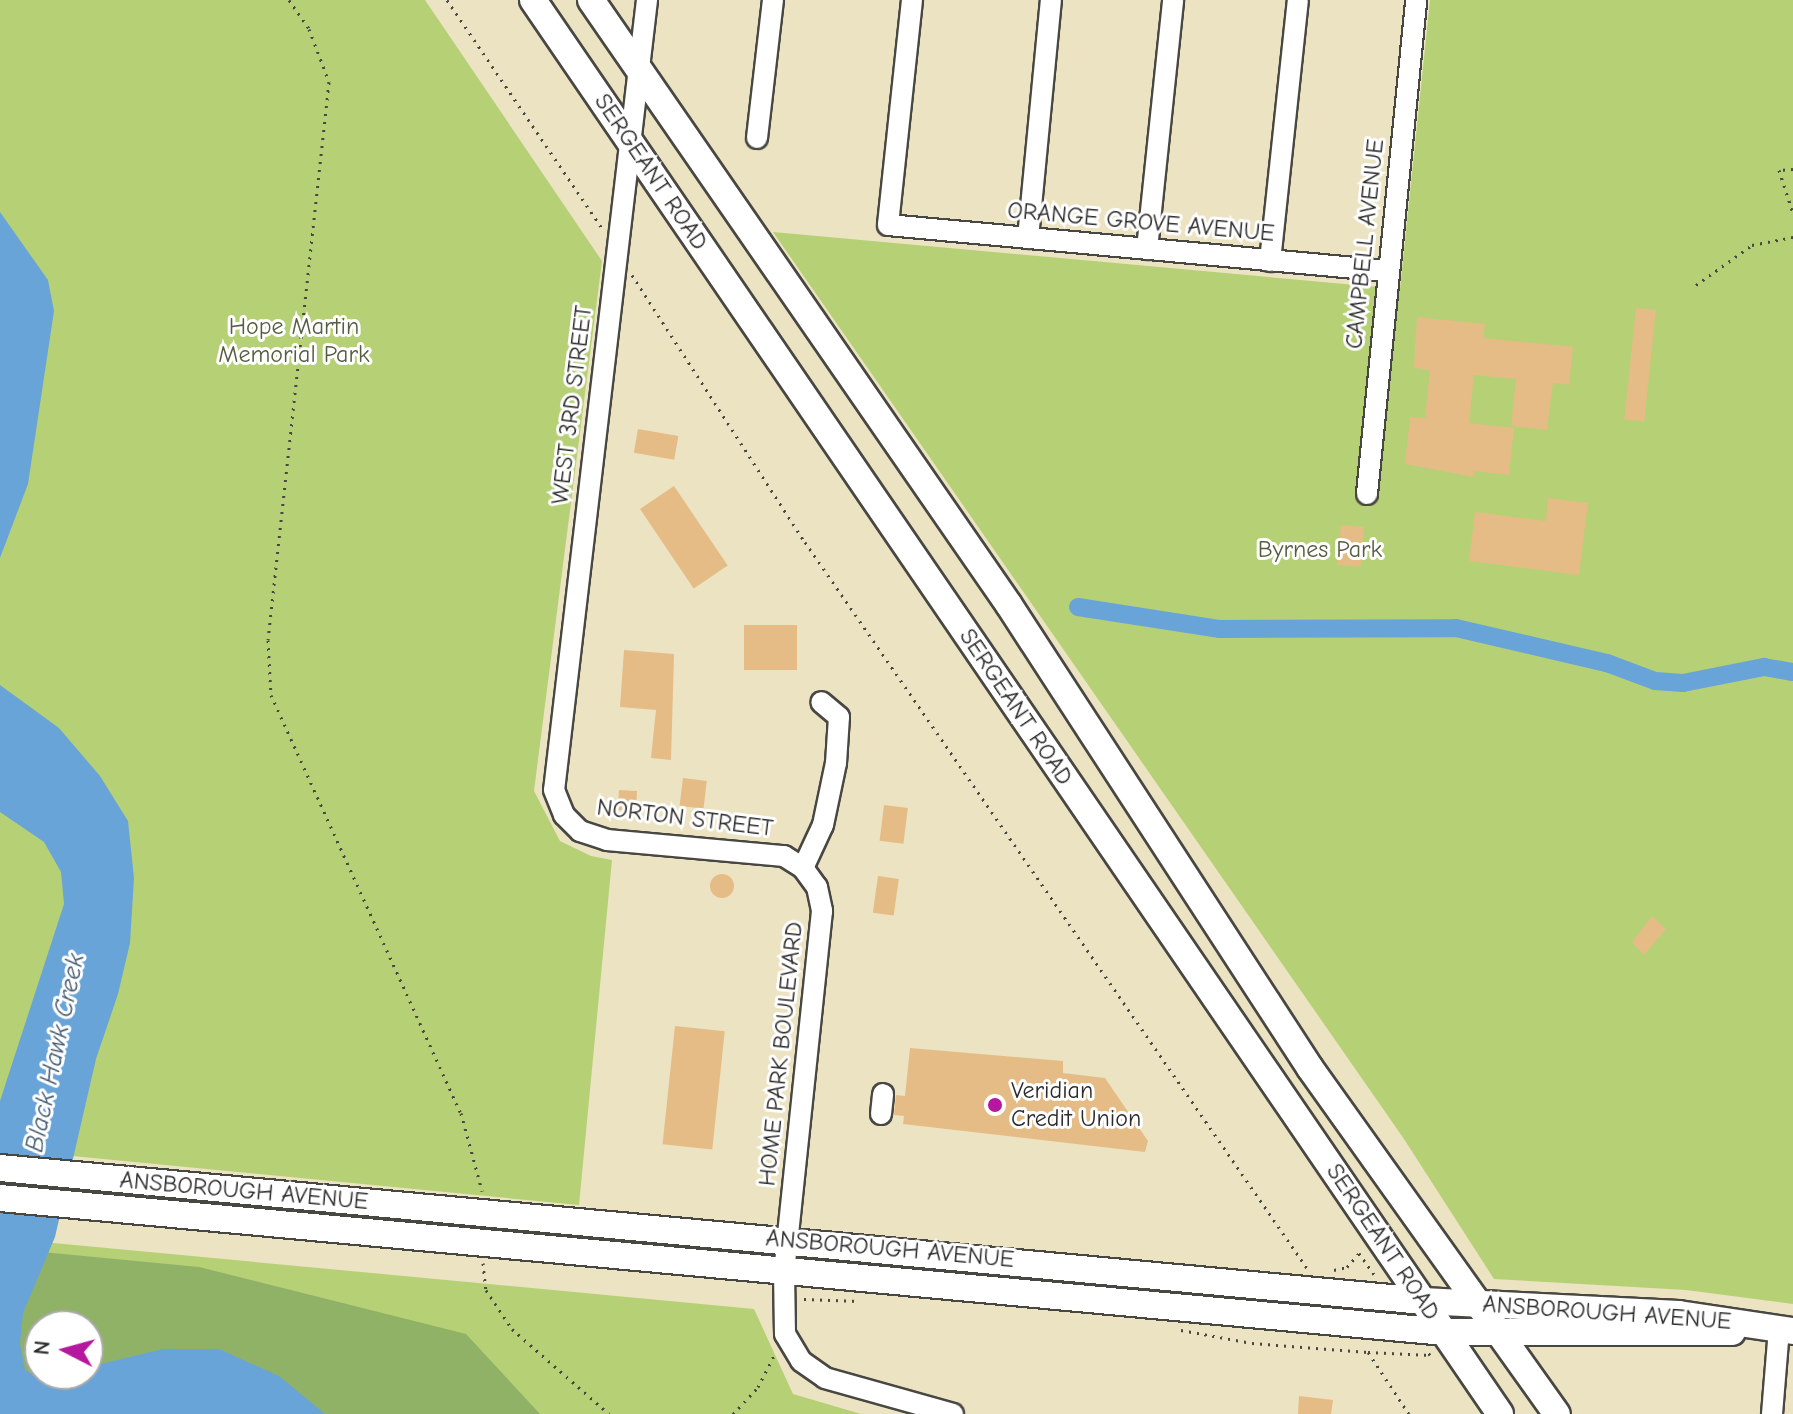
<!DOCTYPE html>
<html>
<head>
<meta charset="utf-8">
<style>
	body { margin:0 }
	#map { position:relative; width:1793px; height:1414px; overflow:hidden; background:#ece3c3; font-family:"Comic Neue",sans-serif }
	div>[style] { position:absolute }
	.green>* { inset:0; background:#b6d075 }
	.forest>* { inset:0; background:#90b266 }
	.water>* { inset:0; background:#69a4d9 }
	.canal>* { height:18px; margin:-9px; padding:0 9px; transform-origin:9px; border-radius:9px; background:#69a4d9 }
	.building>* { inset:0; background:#e5bc85; transform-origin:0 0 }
	.round { border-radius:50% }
	.path>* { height:3px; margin-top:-1.5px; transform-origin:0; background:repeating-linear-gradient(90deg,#484742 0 2px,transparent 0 8px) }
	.roads { filter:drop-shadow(2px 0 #484742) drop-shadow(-2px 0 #484742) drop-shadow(0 2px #484742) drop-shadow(0 -2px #484742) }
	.minor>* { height:20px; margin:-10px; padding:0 10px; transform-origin:10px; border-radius:10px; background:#fff }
	.major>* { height:26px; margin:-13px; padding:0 13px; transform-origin:13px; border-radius:13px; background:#fff }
	.dots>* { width:22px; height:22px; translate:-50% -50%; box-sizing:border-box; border:4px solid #fff; border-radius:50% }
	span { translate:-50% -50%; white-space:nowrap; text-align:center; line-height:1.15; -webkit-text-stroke:6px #fff; paint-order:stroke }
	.street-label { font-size:24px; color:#2b2b2b }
	.park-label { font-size:24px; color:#555d41 }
	.poi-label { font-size:24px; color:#2b2b2b }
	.left { translate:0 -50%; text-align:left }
	.water-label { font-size:26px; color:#445b71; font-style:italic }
	.north { position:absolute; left:24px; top:1310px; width:80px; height:80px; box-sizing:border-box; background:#fff; border:2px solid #aaa; border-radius:50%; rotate:276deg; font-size:22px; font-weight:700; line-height:32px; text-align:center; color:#2b2b2b }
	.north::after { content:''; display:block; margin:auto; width:28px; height:36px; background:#b5179e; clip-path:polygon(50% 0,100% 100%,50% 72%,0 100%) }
</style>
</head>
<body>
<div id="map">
	<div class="green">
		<div style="clip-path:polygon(0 0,425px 0,602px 261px,534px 791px,560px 841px,591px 856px,612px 860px,579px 1205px,0 1149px)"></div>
		<div style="clip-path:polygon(1430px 0,1793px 0,1793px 1304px,1686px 1290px,1494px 1279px,1404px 1139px,773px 232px,1400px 289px)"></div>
		<div style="clip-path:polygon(evenodd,0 1238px,754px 1309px,793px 1394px,861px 1414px,0 1414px,0 1238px,40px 1326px,88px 1326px,88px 1374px,40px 1374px,40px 1326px)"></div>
	</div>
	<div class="forest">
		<div style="clip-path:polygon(evenodd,0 1248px,199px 1267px,466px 1334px,540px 1414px,0 1414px,0 1248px,40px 1326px,88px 1326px,88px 1374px,40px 1374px,40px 1326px)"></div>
	</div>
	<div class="water">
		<div style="clip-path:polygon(0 212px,48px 280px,54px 311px,28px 484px,0 558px)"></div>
		<div style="clip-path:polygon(0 685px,59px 728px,100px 776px,128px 821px,134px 878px,130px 943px,118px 994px,96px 1059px,55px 1237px,23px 1313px,20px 1344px,25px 1370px,40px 1379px,88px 1374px,88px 1367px,163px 1349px,219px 1349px,279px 1376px,325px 1414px,0 1414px,0 1101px,64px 904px,61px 872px,44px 842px,0 812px)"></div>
	</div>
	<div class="canal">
		<div style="left:1078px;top:607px;width:144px;rotate:8.8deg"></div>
		<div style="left:1220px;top:629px;width:236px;rotate:-0.2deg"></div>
		<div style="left:1456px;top:628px;width:155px;rotate:13.1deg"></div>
		<div style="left:1607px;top:663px;width:51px;rotate:20.6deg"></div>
		<div style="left:1655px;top:681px;width:28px;rotate:4deg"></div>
		<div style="left:1683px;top:683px;width:83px;rotate:-11.2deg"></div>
		<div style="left:1764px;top:667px;width:29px;rotate:10deg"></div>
	</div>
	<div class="building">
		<div style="left:1636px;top:308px;width:20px;height:112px;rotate:6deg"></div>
		<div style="clip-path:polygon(1417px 317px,1485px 324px,1483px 338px,1573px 347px,1569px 385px,1553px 383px,1547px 430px,1511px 426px,1516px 379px,1474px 375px,1469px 423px,1514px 428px,1509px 475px,1475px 471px,1474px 477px,1405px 464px,1410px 417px,1425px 418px,1430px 370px,1414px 368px)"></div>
		<div style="left:638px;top:429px;width:41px;height:24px;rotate:10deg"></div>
		<div style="left:674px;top:486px;width:96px;height:41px;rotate:56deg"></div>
		<div style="clip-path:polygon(1548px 498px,1588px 503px,1579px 575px,1469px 561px,1475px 512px,1546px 521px)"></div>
		<div style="left:1341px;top:525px;width:23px;height:40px;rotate:5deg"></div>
		<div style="left:744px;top:625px;width:53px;height:45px"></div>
		<div style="clip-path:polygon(624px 650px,674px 654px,671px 760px,651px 758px,656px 710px,620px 707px)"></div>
		<div style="left:683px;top:778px;width:24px;height:28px;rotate:7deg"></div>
		<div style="left:619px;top:790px;width:18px;height:20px;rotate:3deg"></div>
		<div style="left:884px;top:805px;width:24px;height:36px;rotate:7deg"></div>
		<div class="round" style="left:710px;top:874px;width:24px;height:24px"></div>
		<div style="left:878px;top:876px;width:21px;height:37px;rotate:8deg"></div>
		<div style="clip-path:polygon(1652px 916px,1666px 929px,1644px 955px,1632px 942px)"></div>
		<div style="left:675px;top:1026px;width:50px;height:119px;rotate:6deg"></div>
		<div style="clip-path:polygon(910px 1048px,1063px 1061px,1063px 1073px,1105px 1078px,1148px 1141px,1145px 1152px,903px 1124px,904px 1116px,894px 1115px,896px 1095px,905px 1096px)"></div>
		<div style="clip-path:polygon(1299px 1396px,1333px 1400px,1331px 1414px,1298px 1414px)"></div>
	</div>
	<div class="path">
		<div style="left:289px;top:0;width:35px;rotate:55deg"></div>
		<div style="left:309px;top:29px;width:57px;rotate:69.3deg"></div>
		<div style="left:329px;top:82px;width:561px;rotate:96.24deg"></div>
		<div style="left:268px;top:640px;width:55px;rotate:86.9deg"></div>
		<div style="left:271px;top:695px;width:459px;rotate:65.6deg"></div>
		<div style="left:461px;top:1113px;width:81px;rotate:74.9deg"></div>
		<div style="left:447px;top:0;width:276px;rotate:55.8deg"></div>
		<div style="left:1793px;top:169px;width:14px;rotate:176deg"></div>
		<div style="left:1779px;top:170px;width:45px;rotate:72deg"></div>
		<div style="left:632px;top:275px;width:318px;rotate:57.1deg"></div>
		<div style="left:805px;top:542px;width:883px;rotate:55.34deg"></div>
		<div style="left:1696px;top:285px;width:69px;rotate:-35.5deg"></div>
		<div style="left:1752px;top:245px;width:42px;rotate:-11deg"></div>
		<div style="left:483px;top:1263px;width:27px;rotate:84deg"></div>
		<div style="left:486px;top:1290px;width:47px;rotate:56.3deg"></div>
		<div style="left:512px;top:1329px;width:129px;rotate:41.2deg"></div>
		<div style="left:1334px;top:1270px;width:13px;rotate:-13deg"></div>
		<div style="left:1347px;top:1267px;width:18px;rotate:-49deg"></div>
		<div style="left:1359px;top:1253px;width:28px;rotate:55deg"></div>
		<div style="left:804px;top:1299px;width:55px;rotate:2.1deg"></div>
		<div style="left:1181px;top:1330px;width:72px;rotate:10.4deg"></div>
		<div style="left:1252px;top:1343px;width:116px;rotate:4.4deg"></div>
		<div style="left:733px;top:1414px;width:37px;rotate:-47deg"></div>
		<div style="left:758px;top:1387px;width:39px;rotate:-63deg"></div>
		<div style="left:1409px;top:1414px;width:74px;rotate:-123.5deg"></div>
		<div style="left:1368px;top:1352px;width:62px;rotate:2.8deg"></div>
		<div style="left:1430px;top:1355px;width:5px;rotate:-127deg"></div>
	</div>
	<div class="roads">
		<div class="minor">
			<div style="left:647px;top:0;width:795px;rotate:96.71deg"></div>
			<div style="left:554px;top:790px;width:27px;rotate:68deg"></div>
			<div style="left:564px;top:815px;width:23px;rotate:45deg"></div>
			<div style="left:580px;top:831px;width:28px;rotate:18deg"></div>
			<div style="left:607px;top:840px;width:178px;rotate:5.2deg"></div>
			<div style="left:784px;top:856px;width:22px;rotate:32deg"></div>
			<div style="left:803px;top:868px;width:24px;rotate:54deg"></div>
			<div style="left:817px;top:887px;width:25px;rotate:78deg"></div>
			<div style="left:822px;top:911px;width:362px;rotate:96deg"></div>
			<div style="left:784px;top:1271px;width:63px;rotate:89.1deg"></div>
			<div style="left:785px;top:1334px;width:31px;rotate:59deg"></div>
			<div style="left:801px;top:1361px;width:29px;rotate:35deg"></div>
			<div style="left:825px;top:1378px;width:133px;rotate:15.7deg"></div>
			<div style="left:912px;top:0;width:226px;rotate:96.1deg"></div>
			<div style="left:888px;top:225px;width:502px;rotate:5.26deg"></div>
			<div style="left:757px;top:138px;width:139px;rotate:-83.4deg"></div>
			<div style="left:1028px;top:238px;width:239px;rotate:-84.5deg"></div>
			<div style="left:1147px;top:249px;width:250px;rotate:-84deg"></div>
			<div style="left:1270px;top:261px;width:262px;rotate:-83.9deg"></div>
			<div style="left:1367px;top:494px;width:496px;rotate:-84.3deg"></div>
			<div style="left:803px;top:868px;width:47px;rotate:-65.1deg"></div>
			<div style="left:823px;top:825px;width:63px;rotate:-78.2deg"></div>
			<div style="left:836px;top:763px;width:46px;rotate:-86.3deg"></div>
			<div style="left:839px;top:717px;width:23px;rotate:-140deg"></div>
			<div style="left:881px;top:1114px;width:20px;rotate:-84deg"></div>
			<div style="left:1772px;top:1414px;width:85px;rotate:-85.3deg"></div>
		</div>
		<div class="major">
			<div style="left:533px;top:0;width:1713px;rotate:55.63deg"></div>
			<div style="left:591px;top:0;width:735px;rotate:55.36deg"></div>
			<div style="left:1009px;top:605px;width:552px;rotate:56.97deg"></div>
			<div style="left:1310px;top:1068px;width:425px;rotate:54.5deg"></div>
			<div style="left:0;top:1168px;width:1429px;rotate:5.34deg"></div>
			<div style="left:1423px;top:1301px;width:256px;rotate:2.9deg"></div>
			<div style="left:1679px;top:1314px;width:115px;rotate:8.5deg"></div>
			<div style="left:0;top:1198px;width:1451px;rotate:5.3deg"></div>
			<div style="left:1445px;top:1332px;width:287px"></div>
		</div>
	</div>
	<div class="dots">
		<div style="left:995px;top:1105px;background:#b5179e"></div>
	</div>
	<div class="street-label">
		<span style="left:651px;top:172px;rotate:56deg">SERGEANT ROAD</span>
		<span style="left:1141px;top:222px;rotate:5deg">ORANGE GROVE AVENUE</span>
		<span style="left:1365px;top:244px;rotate:-84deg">CAMPBELL AVENUE</span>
		<span style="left:572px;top:405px;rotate:-83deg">WEST 3RD STREET</span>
		<span style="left:1016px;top:707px;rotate:56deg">SERGEANT ROAD</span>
		<span style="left:685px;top:818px;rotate:7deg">NORTON STREET</span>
		<span style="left:781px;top:1054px;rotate:-84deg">HOME PARK BOULEVARD</span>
		<span style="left:244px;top:1191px;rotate:5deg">ANSBOROUGH AVENUE</span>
		<span style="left:1383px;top:1242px;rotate:56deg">SERGEANT ROAD</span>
		<span style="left:890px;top:1249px;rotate:5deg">ANSBOROUGH AVENUE</span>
		<span style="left:1607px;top:1313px;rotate:4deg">ANSBOROUGH AVENUE</span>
	</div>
	<div class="park-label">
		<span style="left:294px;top:341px">Hope Martin<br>Memorial Park</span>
		<span style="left:1320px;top:550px">Byrnes Park</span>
	</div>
	<div class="poi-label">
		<span class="left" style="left:1011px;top:1105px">Veridian<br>Credit Union</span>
	</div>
	<div class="water-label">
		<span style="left:56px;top:1053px;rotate:-78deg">Black Hawk Creek</span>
	</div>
	<div class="north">N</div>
</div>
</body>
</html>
